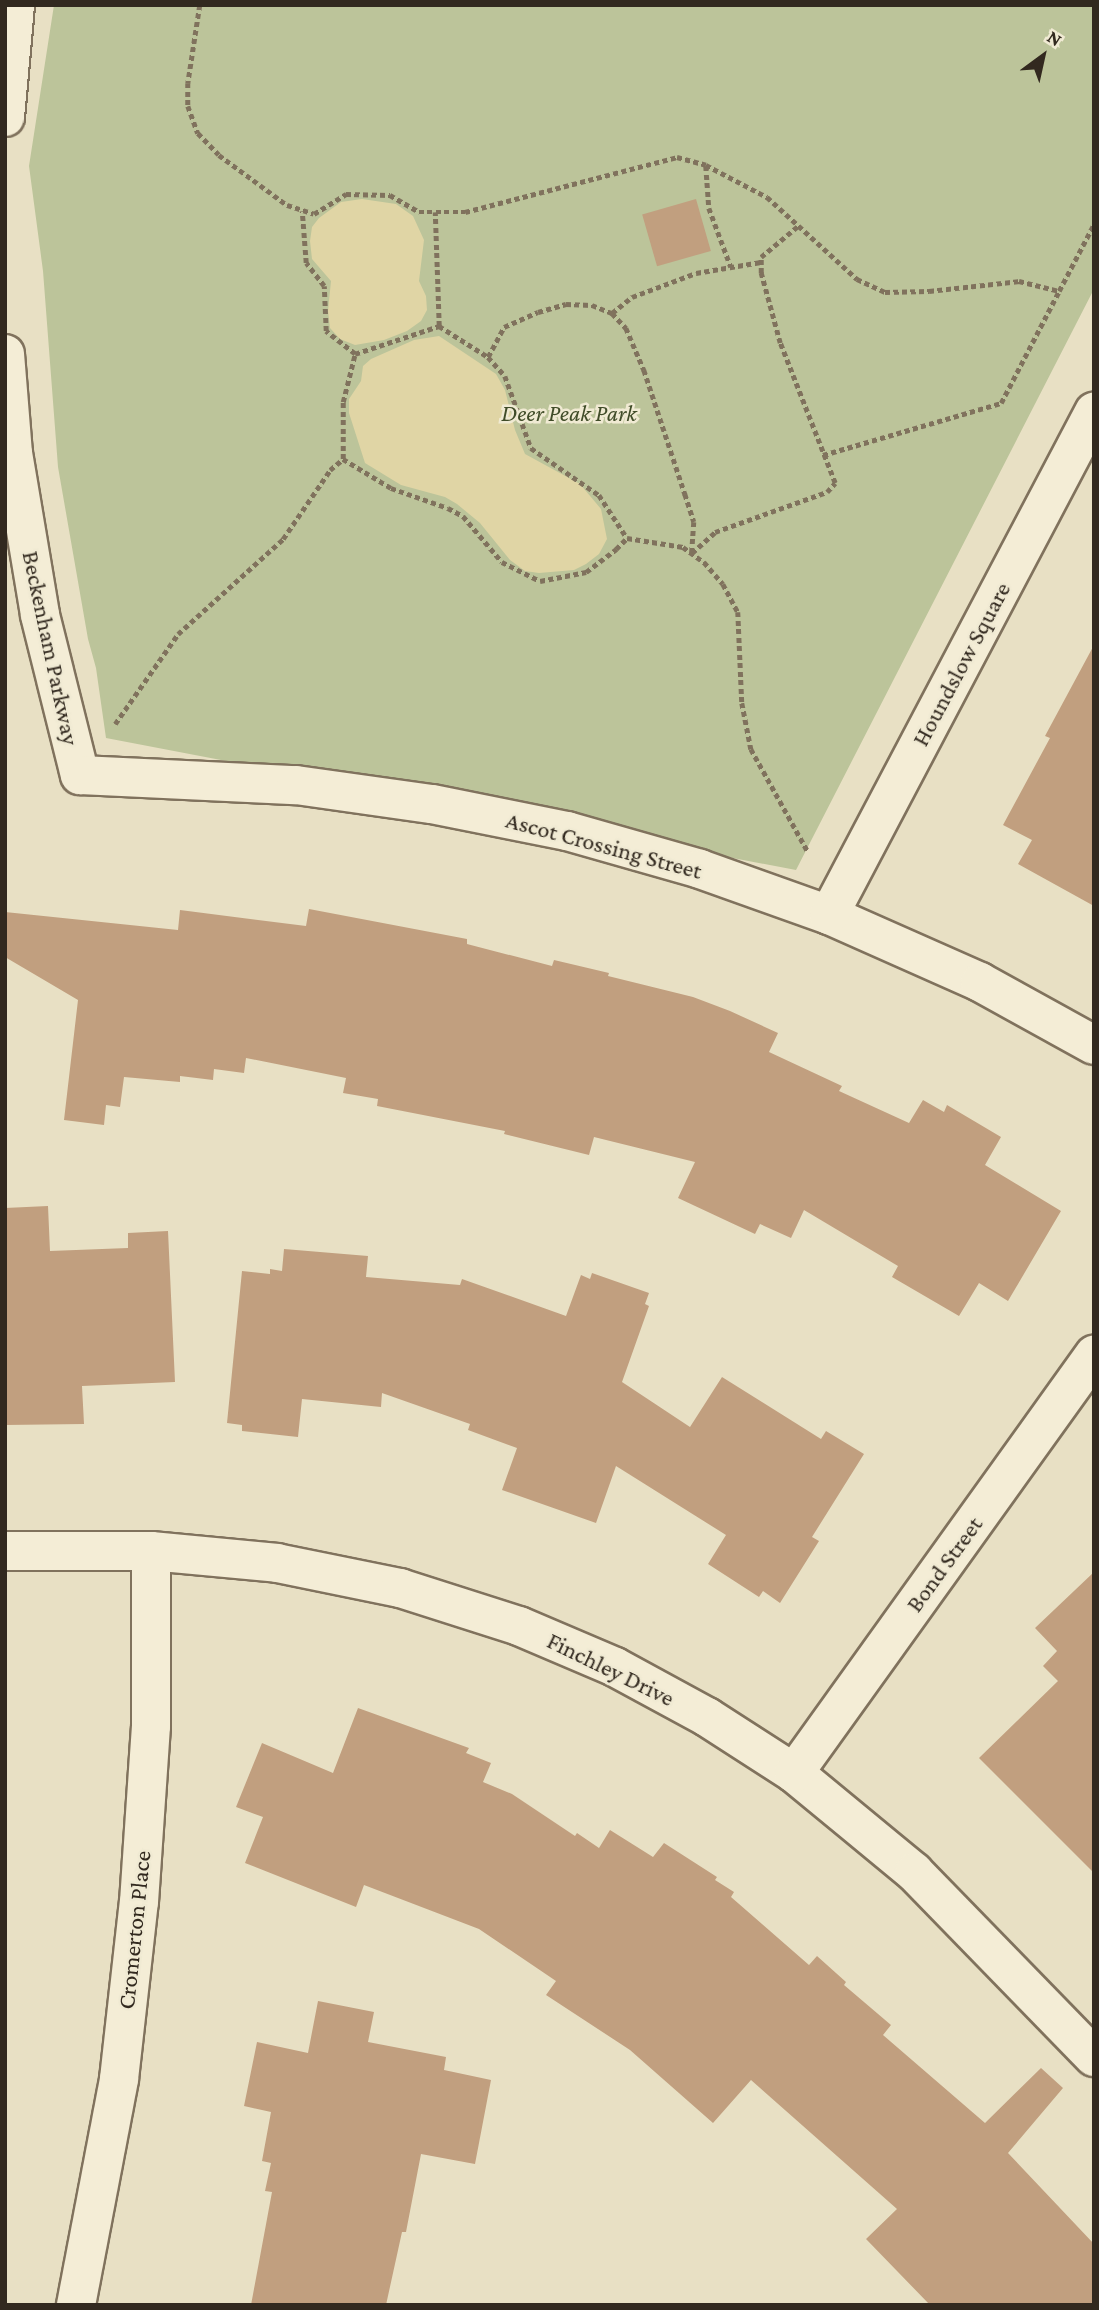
<!DOCTYPE html>
<html>
<head>
<meta charset="utf-8">
<style>
	body { margin:0 }
	#map { position:relative; width:1099px; height:2310px; overflow:hidden; background:#e8e0c4; font-family:"Crimson Pro",serif }
	div>[style] { position:absolute }
	.green>* { inset:0; background:#bcc49a }
	.sand>* { inset:0; background:#e0d5a5 }
	.building>* { inset:0; background:#c19f7f; transform-origin:0 0 }
	.path>* { height:4.5px; margin-top:-2.25px; transform-origin:0; background:repeating-linear-gradient(90deg,#80725d 0 5px,transparent 0 8.5px) }
	.roads { filter:drop-shadow(2px 0 #80725d) drop-shadow(-2px 0 #80725d) drop-shadow(0 2px #80725d) drop-shadow(0 -2px #80725d) }
	.street>* { height:38px; margin:-19px; padding:0 19px; transform-origin:19px; border-radius:19px; background:#f4edd6 }
	span { translate:-50% -50%; white-space:nowrap; text-align:center; line-height:1.15; -webkit-text-stroke:5px #f0ead3; paint-order:stroke }
	.park-label { font-size:24px; color:#404c28; font-style:italic }
	.street-label { font-size:24px; color:#32291f }
	.frame { position:absolute; inset:0; border:7px solid #32291f; pointer-events:none }
	.north { position:absolute; left:1008px; top:21px; width:70px; height:70px; -webkit-text-stroke:5px #f0ead3; paint-order:stroke; rotate:33deg; font-size:19px; font-weight:700; line-height:28px; text-align:center; color:#32291f }
	.north::after { content:''; display:block; margin:auto; width:24px; height:32px; background:#32291f; clip-path:polygon(50% 0,100% 100%,50% 72%,0 100%) }
</style>
</head>
<body>
<div id="map">
	<div class="green">
		<div style="clip-path:polygon(54px 5px,1094px 5px,1094px 289px,796px 870px,106px 738px,96px 668px,88px 639px,58px 467px,43px 271px,29px 166px)"></div>
	</div>
	<div class="sand">
		<div style="clip-path:polygon(362px 199px,396px 204px,413px 216px,424px 240px,419px 281px,426px 296px,427px 310px,421px 321px,407px 331px,384px 340px,355px 345px,340px 339px,330px 328px,328px 311px,331px 281px,312px 259px,310px 241px,312px 227px,319px 218px,341px 202px)"></div>
		<div style="clip-path:polygon(439px 336px,496px 374px,505px 390px,515px 430px,525px 454px,580px 484px,601px 509px,607px 539px,599px 554px,586px 564px,574px 570px,539px 573px,525px 571px,510px 560px,480px 523px,457px 504px,445px 497px,401px 485px,365px 463px,349px 413px,349px 399px,361px 381px,363px 366px,371px 359px,414px 340px)"></div>
	</div>
	<div class="building">
		<div style="left:696px;top:199px;width:54px;height:56px;rotate:74deg"></div>
		<div style="clip-path:polygon(1094px 645px,1094px 906px,1018px 864px,1032px 840px,1003px 825px,1050px 738px,1045px 736px)"></div>
		<div style="clip-path:polygon(309px 909px,467px 939px,467px 944px,552px 966px,554px 960px,609px 973px,608px 976px,693px 997px,730px 1011px,778px 1033px,769px 1052px,842px 1086px,839px 1091px,909px 1123px,923px 1100px,944px 1112px,947px 1105px,1001px 1137px,985px 1165px,1061px 1211px,1008px 1301px,979px 1283px,959px 1316px,892px 1277px,898px 1266px,804px 1210px,791px 1238px,760px 1224px,755px 1234px,678px 1198px,695px 1162px,594px 1137px,589px 1155px,504px 1134px,505px 1131px,377px 1106px,378px 1099px,343px 1093px,346px 1078px,246px 1058px,244px 1073px,214px 1069px,213px 1080px,180px 1076px,180px 1082px,124px 1077px,120px 1107px,106px 1105px,104px 1125px,64px 1120px,78px 1000px,5px 957px,5px 912px,178px 930px,180px 910px,306px 926px)"></div>
		<div style="clip-path:polygon(48px 1206px,50px 1251px,128px 1248px,128px 1233px,168px 1231px,175px 1382px,82px 1386px,84px 1424px,5px 1425px,5px 1208px)"></div>
		<div style="clip-path:polygon(284px 1249px,368px 1256px,366px 1277px,460px 1285px,462px 1279px,566px 1316px,581px 1275px,590px 1279px,592px 1273px,649px 1293px,645px 1304px,649px 1306px,622px 1382px,690px 1427px,722px 1377px,821px 1439px,826px 1431px,864px 1454px,812px 1537px,819px 1541px,780px 1603px,763px 1591px,759px 1597px,708px 1564px,726px 1535px,616px 1466px,596px 1523px,502px 1490px,517px 1448px,468px 1430px,470px 1424px,382px 1393px,381px 1407px,302px 1399px,298px 1437px,242px 1431px,242px 1425px,227px 1423px,242px 1271px,270px 1274px,270px 1269px,282px 1271px)"></div>
		<div style="clip-path:polygon(1094px 1572px,1094px 1873px,979px 1758px,1058px 1681px,1043px 1666px,1057px 1651px,1035px 1628px)"></div>
		<div style="clip-path:polygon(358px 1708px,469px 1748px,466px 1753px,491px 1763px,483px 1782px,512px 1794px,575px 1836px,577px 1833px,599px 1848px,610px 1830px,653px 1857px,664px 1843px,717px 1877px,715px 1880px,734px 1892px,731px 1897px,809px 1965px,817px 1956px,846px 1982px,844px 1985px,891px 2025px,883px 2035px,985px 2123px,1041px 2068px,1063px 2088px,1008px 2153px,1094px 2244px,1094px 2305px,930px 2305px,866px 2239px,897px 2209px,751px 2080px,713px 2123px,630px 2050px,546px 1995px,556px 1981px,479px 1929px,364px 1885px,356px 1907px,245px 1863px,263px 1817px,236px 1807px,262px 1743px,333px 1773px)"></div>
		<div style="clip-path:polygon(318px 2001px,374px 2012px,368px 2042px,446px 2057px,444px 2070px,491px 2080px,475px 2164px,421px 2154px,406px 2232px,402px 2232px,386px 2305px,251px 2305px,272px 2192px,265px 2191px,271px 2163px,262px 2161px,271px 2112px,244px 2106px,257px 2042px,308px 2053px)"></div>
	</div>
	<div class="path">
		<div style="left:200px;top:5px;width:79px;rotate:98.7deg"></div>
		<div style="left:188px;top:83px;width:23px;rotate:90deg"></div>
		<div style="left:188px;top:106px;width:29px;rotate:70deg"></div>
		<div style="left:198px;top:133px;width:30px;rotate:46deg"></div>
		<div style="left:219px;top:155px;width:84px;rotate:36.3deg"></div>
		<div style="left:287px;top:205px;width:28px;rotate:18deg"></div>
		<div style="left:314px;top:214px;width:38px;rotate:-32deg"></div>
		<div style="left:346px;top:194px;width:44px;rotate:1.3deg"></div>
		<div style="left:390px;top:195px;width:34px;rotate:30deg"></div>
		<div style="left:419px;top:212px;width:46px"></div>
		<div style="left:465px;top:212px;width:219px;rotate:-14.5deg"></div>
		<div style="left:677px;top:157px;width:30px;rotate:15deg"></div>
		<div style="left:706px;top:165px;width:69px;rotate:27.7deg"></div>
		<div style="left:767px;top:197px;width:122px;rotate:42.3deg"></div>
		<div style="left:857px;top:279px;width:31px;rotate:25deg"></div>
		<div style="left:885px;top:292px;width:44px;rotate:-1.3deg"></div>
		<div style="left:929px;top:291px;width:91px;rotate:-6.3deg"></div>
		<div style="left:1019px;top:281px;width:41px;rotate:14deg"></div>
		<div style="left:1059px;top:291px;width:76px;rotate:-62.4deg"></div>
		<div style="left:706px;top:166px;width:42px;rotate:85.9deg"></div>
		<div style="left:709px;top:208px;width:63px;rotate:69.6deg"></div>
		<div style="left:612px;top:313px;width:26px;rotate:-39deg"></div>
		<div style="left:632px;top:297px;width:68px;rotate:-20.6deg"></div>
		<div style="left:696px;top:273px;width:66px;rotate:-9.6deg"></div>
		<div style="left:439px;top:326px;width:58px;rotate:32.3deg"></div>
		<div style="left:488px;top:357px;width:25px;rotate:48deg"></div>
		<div style="left:505px;top:376px;width:77px;rotate:70.1deg"></div>
		<div style="left:531px;top:448px;width:83px;rotate:34.7deg"></div>
		<div style="left:599px;top:495px;width:51px;rotate:56.9deg"></div>
		<div style="left:355px;top:354px;width:89px;rotate:-18.4deg"></div>
		<div style="left:439px;top:326px;width:114px;rotate:-92deg"></div>
		<div style="left:488px;top:357px;width:34px;rotate:-62deg"></div>
		<div style="left:504px;top:327px;width:37px;rotate:-24deg"></div>
		<div style="left:538px;top:312px;width:29px;rotate:-16deg"></div>
		<div style="left:566px;top:304px;width:26px;rotate:2deg"></div>
		<div style="left:592px;top:305px;width:22px;rotate:22deg"></div>
		<div style="left:612px;top:313px;width:21px;rotate:47deg"></div>
		<div style="left:626px;top:328px;width:46px;rotate:66.8deg"></div>
		<div style="left:644px;top:370px;width:131px;rotate:71.7deg"></div>
		<div style="left:685px;top:494px;width:29px;rotate:72deg"></div>
		<div style="left:694px;top:522px;width:31px;rotate:94deg"></div>
		<div style="left:823px;top:455px;width:185px;rotate:-16.3deg"></div>
		<div style="left:1001px;top:403px;width:126px;rotate:-62.6deg"></div>
		<div style="left:343px;top:459px;width:56px;rotate:31.1deg"></div>
		<div style="left:391px;top:488px;width:60px;rotate:19.3deg"></div>
		<div style="left:448px;top:508px;width:17px;rotate:28deg"></div>
		<div style="left:463px;top:516px;width:60px;rotate:49.7deg"></div>
		<div style="left:502px;top:562px;width:42px;rotate:26.6deg"></div>
		<div style="left:540px;top:581px;width:47px;rotate:-11.1deg"></div>
		<div style="left:586px;top:572px;width:38px;rotate:-37deg"></div>
		<div style="left:616px;top:549px;width:16px;rotate:-45deg"></div>
		<div style="left:627px;top:538px;width:57px;rotate:9.1deg"></div>
		<div style="left:683px;top:547px;width:26px;rotate:36deg"></div>
		<div style="left:704px;top:562px;width:29px;rotate:49deg"></div>
		<div style="left:723px;top:584px;width:32px;rotate:62deg"></div>
		<div style="left:738px;top:612px;width:91px;rotate:87.5deg"></div>
		<div style="left:742px;top:703px;width:47px;rotate:78.9deg"></div>
		<div style="left:751px;top:749px;width:118px;rotate:61deg"></div>
		<div style="left:692px;top:553px;width:31px;rotate:-42deg"></div>
		<div style="left:715px;top:532px;width:119px;rotate:-19.7deg"></div>
		<div style="left:827px;top:492px;width:12px;rotate:-48deg"></div>
		<div style="left:835px;top:483px;width:150px;rotate:-111.4deg"></div>
		<div style="left:780px;top:343px;width:73px;rotate:-105.2deg"></div>
		<div style="left:761px;top:273px;width:16px;rotate:-90deg"></div>
		<div style="left:761px;top:257px;width:48px;rotate:-40deg"></div>
		<div style="left:115px;top:724px;width:110px;rotate:-55deg"></div>
		<div style="left:178px;top:634px;width:142px;rotate:-42.1deg"></div>
		<div style="left:283px;top:539px;width:83px;rotate:-55.7deg"></div>
		<div style="left:330px;top:470px;width:17px;rotate:-40deg"></div>
		<div style="left:343px;top:459px;width:57px;rotate:-90deg"></div>
		<div style="left:343px;top:402px;width:49px;rotate:-76deg"></div>
		<div style="left:355px;top:354px;width:37px;rotate:-142deg"></div>
		<div style="left:326px;top:331px;width:45px;rotate:-92.5deg"></div>
		<div style="left:324px;top:286px;width:29px;rotate:-128deg"></div>
		<div style="left:306px;top:263px;width:52px;rotate:-94.4deg"></div>
	</div>
	<div class="roads">
		<div class="street">
			<div style="left:5px;top:117px;width:112px;rotate:-84.9deg"></div>
			<div style="left:5px;top:354px;width:99px;rotate:85.4deg"></div>
			<div style="left:13px;top:453px;width:164px;rotate:80.5deg"></div>
			<div style="left:40px;top:615px;width:165px;rotate:76deg"></div>
			<div style="left:80px;top:775px;width:216px;rotate:2.7deg"></div>
			<div style="left:296px;top:785px;width:137px;rotate:8deg"></div>
			<div style="left:432px;top:804px;width:138px;rotate:11.3deg"></div>
			<div style="left:567px;top:831px;width:138px;rotate:15.9deg"></div>
			<div style="left:700px;top:869px;width:137px;rotate:19.6deg"></div>
			<div style="left:829px;top:915px;width:165px;rotate:23.9deg"></div>
			<div style="left:980px;top:982px;width:130px;rotate:28.9deg"></div>
			<div style="left:829px;top:915px;width:569px;rotate:-62.22deg"></div>
			<div style="left:5px;top:1551px;width:146px"></div>
			<div style="left:151px;top:1551px;width:127px;rotate:5.4deg"></div>
			<div style="left:277px;top:1563px;width:126px;rotate:11.5deg"></div>
			<div style="left:400px;top:1588px;width:125px;rotate:17.7deg"></div>
			<div style="left:519px;top:1626px;width:104px;rotate:23.1deg"></div>
			<div style="left:615px;top:1667px;width:105px;rotate:28.5deg"></div>
			<div style="left:707px;top:1717px;width:103px;rotate:32.8deg"></div>
			<div style="left:794px;top:1773px;width:156px;rotate:39.5deg"></div>
			<div style="left:914px;top:1872px;width:258px;rotate:45.8deg"></div>
			<div style="left:794px;top:1773px;width:515px;rotate:-54.33deg"></div>
			<div style="left:76px;top:2305px;width:230px;rotate:-79.2deg"></div>
			<div style="left:119px;top:2079px;width:178px;rotate:-83.6deg"></div>
			<div style="left:139px;top:1902px;width:176px;rotate:-86.1deg"></div>
			<div style="left:151px;top:1726px;width:175px;rotate:-90deg"></div>
		</div>
	</div>
	<div class="park-label">
		<span style="left:569px;top:413px">Deer Peak Park</span>
	</div>
	<div class="street-label">
		<span style="left:51px;top:648px;rotate:78deg">Beckenham Parkway</span>
		<span style="left:961px;top:664px;rotate:-62deg">Houndslow Square</span>
		<span style="left:604px;top:845px;rotate:15deg">Ascot Crossing Street</span>
		<span style="left:944px;top:1564px;rotate:-54deg">Bond Street</span>
		<span style="left:611px;top:1669px;rotate:26deg">Finchley Drive</span>
		<span style="left:134px;top:1930px;rotate:-84deg">Cromerton Place</span>
	</div>
	<div class="frame"></div>
	<div class="north">N</div>
</div>
</body>
</html>
